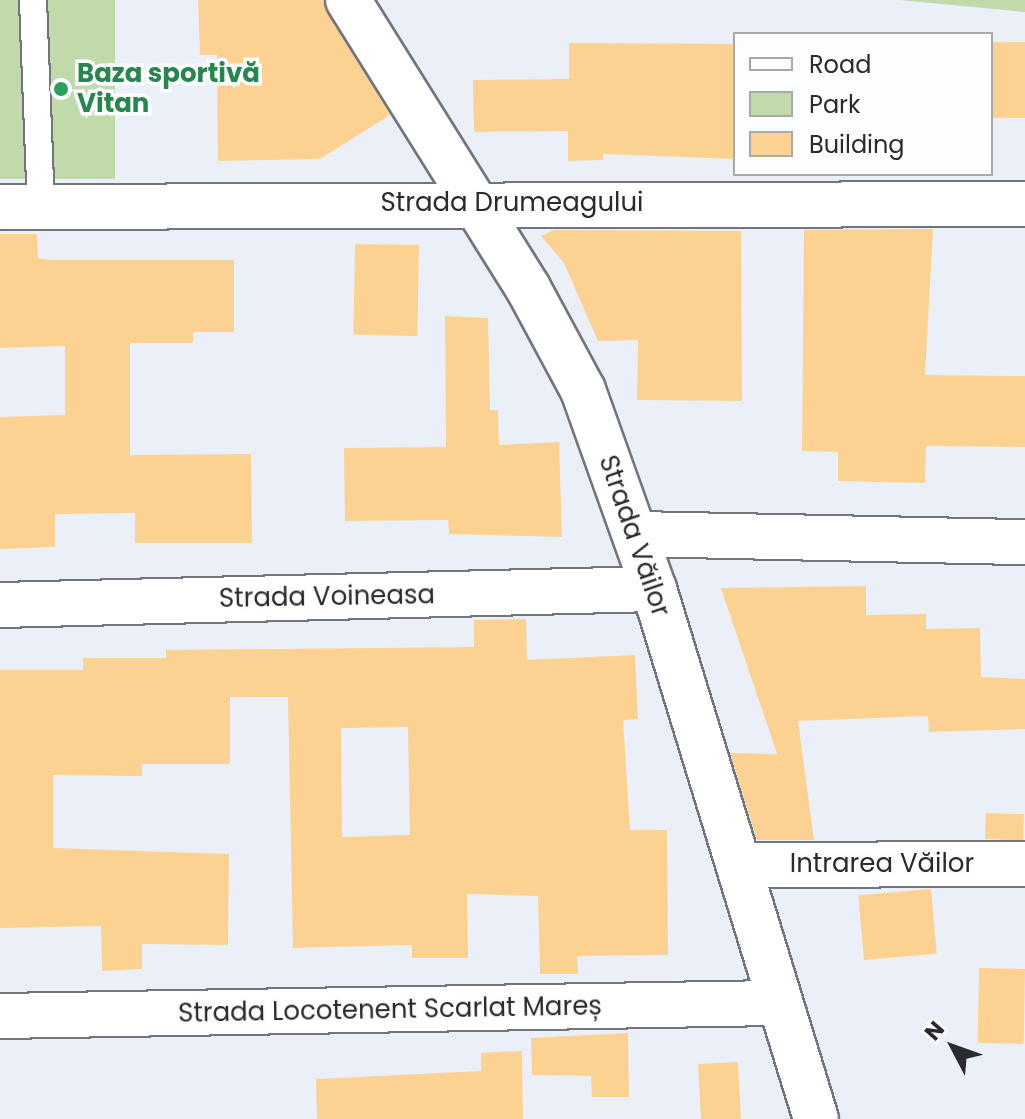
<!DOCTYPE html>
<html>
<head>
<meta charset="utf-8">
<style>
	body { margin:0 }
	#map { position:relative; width:1025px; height:1119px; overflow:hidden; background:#ebf0f8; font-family:Poppins,sans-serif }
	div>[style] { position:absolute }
	.green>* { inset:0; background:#c1daaa; transform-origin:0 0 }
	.building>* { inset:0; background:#fcd292; transform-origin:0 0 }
	.roads { filter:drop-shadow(2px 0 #71757d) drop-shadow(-2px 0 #71757d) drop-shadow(0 2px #71757d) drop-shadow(0 -2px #71757d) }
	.lane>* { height:26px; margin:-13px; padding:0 13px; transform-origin:13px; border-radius:13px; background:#fff }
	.street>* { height:44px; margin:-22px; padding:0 22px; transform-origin:22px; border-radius:22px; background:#fff }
	.dots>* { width:22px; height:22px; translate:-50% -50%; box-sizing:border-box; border:4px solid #fcfdff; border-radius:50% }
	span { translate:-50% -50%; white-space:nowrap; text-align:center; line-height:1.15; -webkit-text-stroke:7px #fcfdff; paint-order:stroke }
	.leisure-label { font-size:26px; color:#27864d; font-weight:700 }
	.left { translate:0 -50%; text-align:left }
	.street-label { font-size:26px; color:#292a2e }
	.legend { position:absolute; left:733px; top:32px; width:260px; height:144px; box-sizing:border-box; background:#fcfdff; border:2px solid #a8a9ab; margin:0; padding:10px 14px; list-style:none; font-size:24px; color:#292a2e }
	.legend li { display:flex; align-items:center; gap:16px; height:40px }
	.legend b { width:40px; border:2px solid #a8a9ab }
	.north { position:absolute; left:913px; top:1007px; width:80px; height:80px; -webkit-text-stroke:6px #fcfdff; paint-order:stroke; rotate:311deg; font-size:22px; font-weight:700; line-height:32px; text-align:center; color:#292a2e }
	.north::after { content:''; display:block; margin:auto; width:28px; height:36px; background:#292a2e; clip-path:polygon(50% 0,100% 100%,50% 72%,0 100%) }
</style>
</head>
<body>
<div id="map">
	<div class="green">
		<div style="left:0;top:0;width:115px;height:179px"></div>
		<div style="clip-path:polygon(899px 0,1025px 0,1025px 12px)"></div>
	</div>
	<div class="building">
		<div style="clip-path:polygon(198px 0,323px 0,390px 115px,320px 159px,218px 161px,217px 55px,200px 55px)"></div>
		<div style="left:991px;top:42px;width:34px;height:76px"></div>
		<div style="clip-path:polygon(569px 43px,735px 44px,735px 159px,603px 154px,603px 160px,568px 161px,568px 131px,474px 132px,473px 80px,569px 79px)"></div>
		<div style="clip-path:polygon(933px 229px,925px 375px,1025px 376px,1025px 447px,926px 446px,925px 483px,838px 481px,838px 452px,802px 451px,804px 230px)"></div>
		<div style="clip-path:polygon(554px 230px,741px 231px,742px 401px,637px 400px,638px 340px,598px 341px,564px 263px,541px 236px)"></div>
		<div style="clip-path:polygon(0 234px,37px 234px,38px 258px,50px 260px,234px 260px,234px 332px,193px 332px,193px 343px,130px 343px,130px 455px,251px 454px,252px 543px,135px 543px,135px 513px,55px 514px,55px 547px,0 549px,0 417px,65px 415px,65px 346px,0 348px)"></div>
		<div style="left:419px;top:245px;width:91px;height:64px;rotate:91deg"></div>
		<div style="clip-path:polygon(445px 316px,488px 318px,490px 410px,498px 410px,499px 445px,559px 442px,562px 537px,449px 534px,448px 520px,345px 521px,344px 448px,446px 447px)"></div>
		<div style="clip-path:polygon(866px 586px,866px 615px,926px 614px,926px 629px,980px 628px,981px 677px,1025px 679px,1025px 729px,929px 732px,928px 716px,798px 721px,814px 840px,757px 840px,730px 753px,777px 754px,721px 588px)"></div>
		<div style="clip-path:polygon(evenodd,526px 619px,527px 660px,635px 655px,638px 719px,623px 720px,630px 830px,667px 830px,668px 955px,577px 956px,578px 974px,540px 974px,538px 896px,467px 894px,468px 958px,412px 958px,412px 945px,293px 948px,288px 697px,230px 697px,230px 764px,142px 764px,142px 776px,53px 775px,53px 848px,229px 854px,228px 945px,142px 944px,142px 969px,102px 971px,101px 926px,0 928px,0 670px,83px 670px,83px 658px,166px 658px,166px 650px,474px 647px,474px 620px,526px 619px,408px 727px,410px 835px,342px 837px,341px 728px,408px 727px)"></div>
		<div style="left:986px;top:813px;width:38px;height:26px;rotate:2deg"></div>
		<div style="left:931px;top:889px;width:65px;height:73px;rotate:85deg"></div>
		<div style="left:979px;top:968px;width:46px;height:75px;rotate:1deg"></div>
		<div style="clip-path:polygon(628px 1033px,629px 1097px,592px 1097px,591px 1076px,532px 1075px,531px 1038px)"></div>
		<div style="clip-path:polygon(522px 1051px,523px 1119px,317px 1119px,316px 1079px,481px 1071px,481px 1053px)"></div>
		<div style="left:738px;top:1062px;width:57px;height:40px;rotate:87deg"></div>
	</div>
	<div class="roads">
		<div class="lane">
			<div style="left:33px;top:0;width:207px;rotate:87.8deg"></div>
		</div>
		<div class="street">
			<div style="left:348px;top:0;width:340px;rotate:58deg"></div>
			<div style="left:528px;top:288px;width:116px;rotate:61.7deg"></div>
			<div style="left:583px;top:390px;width:211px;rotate:70.4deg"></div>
			<div style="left:654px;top:589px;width:554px;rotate:73deg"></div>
			<div style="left:0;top:207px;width:1025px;rotate:-0.17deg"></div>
			<div style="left:636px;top:534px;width:389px;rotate:1.2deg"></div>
			<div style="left:0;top:605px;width:654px;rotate:-1.4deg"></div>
			<div style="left:739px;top:865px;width:286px;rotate:-0.2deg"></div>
			<div style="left:0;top:1016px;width:779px;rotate:-0.96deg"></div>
		</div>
	</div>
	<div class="dots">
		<div style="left:61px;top:89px;background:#2e9e5b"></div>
	</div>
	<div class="leisure-label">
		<span class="left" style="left:77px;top:89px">Baza sportivă<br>Vitan</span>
	</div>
	<div class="street-label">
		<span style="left:512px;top:203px">Strada Drumeagului</span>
		<span style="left:634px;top:536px;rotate:71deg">Strada Văilor</span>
		<span style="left:327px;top:597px;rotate:-1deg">Strada Voineasa</span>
		<span style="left:882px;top:864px">Intrarea Văilor</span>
		<span style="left:390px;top:1010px;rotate:-1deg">Strada Locotenent Scarlat Mareș</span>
	</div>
	<ul class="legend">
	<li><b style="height:10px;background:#fff"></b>Road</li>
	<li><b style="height:22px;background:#c1daaa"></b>Park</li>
	<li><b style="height:22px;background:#fcd292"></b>Building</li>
	</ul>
	<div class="north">N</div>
</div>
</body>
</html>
